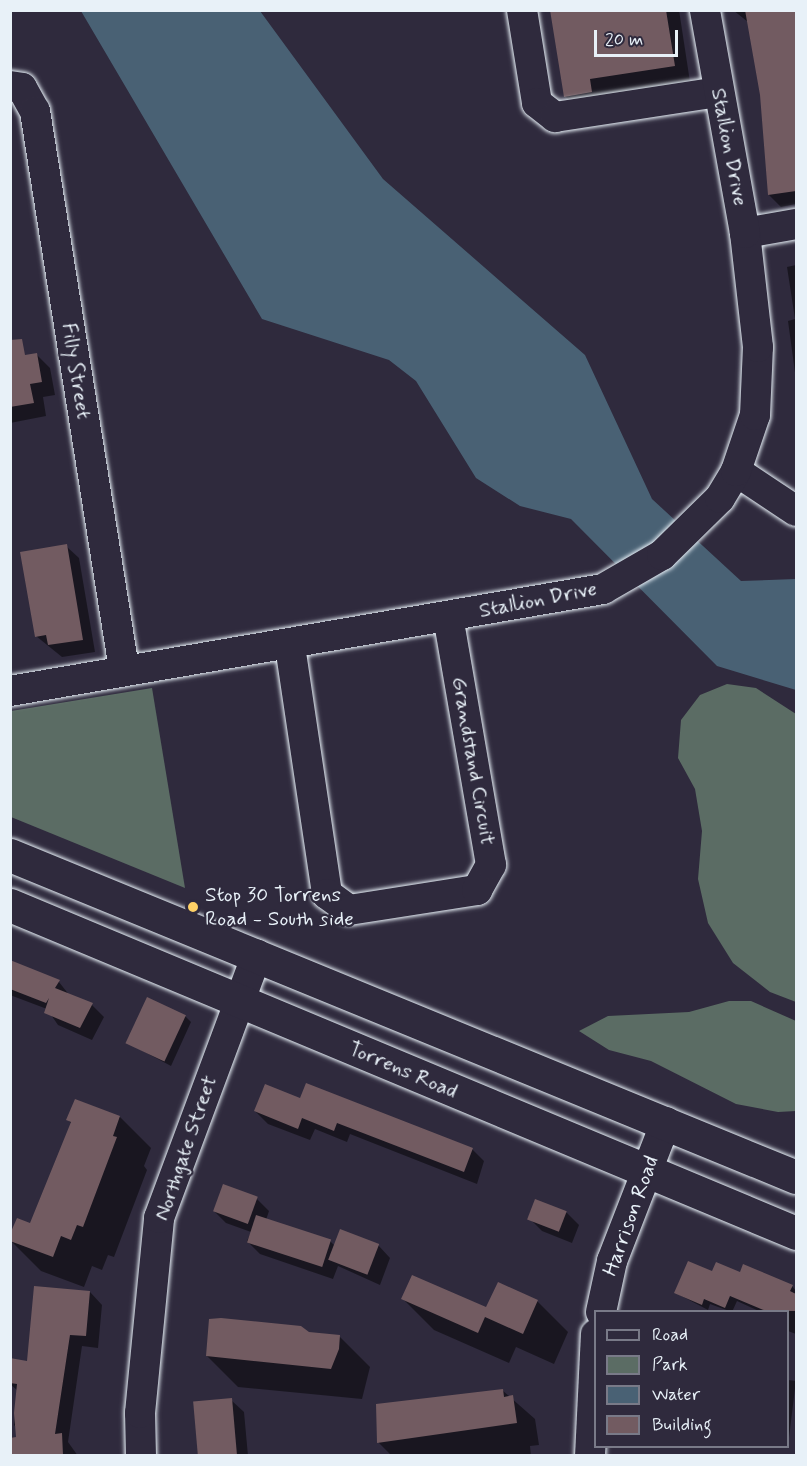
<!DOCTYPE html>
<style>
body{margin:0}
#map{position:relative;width:807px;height:1466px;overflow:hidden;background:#2f2a3d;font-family:Mynerve,sans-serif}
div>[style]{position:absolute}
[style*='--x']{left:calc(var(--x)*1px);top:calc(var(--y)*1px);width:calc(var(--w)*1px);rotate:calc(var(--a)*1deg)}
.green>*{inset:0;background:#5b6c64}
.water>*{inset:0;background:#496174}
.shadow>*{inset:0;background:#0007;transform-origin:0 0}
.building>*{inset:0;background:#725b61;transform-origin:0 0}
.roads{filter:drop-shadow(0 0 2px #e8f1f8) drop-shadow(0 0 2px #e8f1f8)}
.street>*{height:30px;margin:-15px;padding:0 15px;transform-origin:15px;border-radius:15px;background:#2f2a3d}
.secondary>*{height:33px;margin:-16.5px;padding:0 16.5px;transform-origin:16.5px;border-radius:16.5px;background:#2f2a3d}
.dots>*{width:16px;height:16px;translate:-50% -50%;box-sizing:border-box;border:3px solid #2f2a3d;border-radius:50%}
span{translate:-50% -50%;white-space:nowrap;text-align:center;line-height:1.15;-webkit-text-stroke:4.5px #2f2a3d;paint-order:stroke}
.street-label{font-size:21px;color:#e8f1f8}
.poi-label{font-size:21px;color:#e8f1f8}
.left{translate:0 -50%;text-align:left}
.frame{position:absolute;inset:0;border:12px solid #e8f1f8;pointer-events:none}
.legend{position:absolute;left:594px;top:1310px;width:195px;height:138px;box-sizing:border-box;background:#2f2a3d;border:2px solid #797a88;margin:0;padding:8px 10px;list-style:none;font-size:18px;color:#e8f1f8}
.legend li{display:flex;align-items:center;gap:12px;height:30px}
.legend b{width:30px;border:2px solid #797a88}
.scale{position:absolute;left:594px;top:30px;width:84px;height:27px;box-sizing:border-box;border:3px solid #e8f1f8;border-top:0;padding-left:8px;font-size:18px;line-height:21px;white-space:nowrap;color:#e8f1f8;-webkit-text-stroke:4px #2f2a3d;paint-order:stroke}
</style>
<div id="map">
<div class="green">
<i style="clip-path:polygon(727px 684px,756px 688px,796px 714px,796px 1002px,770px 992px,733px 963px,708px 923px,698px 879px,702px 831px,695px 789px,678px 758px,681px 720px,700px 695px)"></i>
<i style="clip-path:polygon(152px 688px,185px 888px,11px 817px,11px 711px)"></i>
<i style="clip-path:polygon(729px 1001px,751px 1001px,796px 1021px,796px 1111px,778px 1112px,736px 1104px,651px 1061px,609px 1050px,579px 1031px,608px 1016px,689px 1012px)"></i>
</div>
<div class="water">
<i style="clip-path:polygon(81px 11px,260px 11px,383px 179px,585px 355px,652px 499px,741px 581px,796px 579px,796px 690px,717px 666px,571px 519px,520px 506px,476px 478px,416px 381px,389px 360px,262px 319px)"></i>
</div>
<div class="shadow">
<i style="clip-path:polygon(551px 10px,679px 10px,690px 82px,582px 113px,565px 96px)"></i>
<i style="clip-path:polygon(733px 10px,796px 10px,796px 204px,781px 207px,769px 195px,761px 95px,748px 22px)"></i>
<i style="clip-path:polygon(796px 265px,796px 380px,788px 321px,795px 319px,787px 267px)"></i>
<i style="clip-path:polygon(37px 355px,50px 368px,55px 395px,43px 397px,46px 416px,10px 423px,10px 359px)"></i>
<i style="clip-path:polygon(66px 546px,79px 558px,95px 652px,62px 657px,36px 636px)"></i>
<i style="clip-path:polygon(10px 962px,59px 982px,70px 996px,92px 1005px,104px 1017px,92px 1040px,58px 1025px,47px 1009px,10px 995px)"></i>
<i style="clip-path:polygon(185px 1016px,191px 1022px,171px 1066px,128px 1043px)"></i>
<i style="clip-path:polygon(76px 1100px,120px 1117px,151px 1148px,144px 1166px,147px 1170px,114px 1257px,108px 1255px,102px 1270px,92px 1266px,84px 1287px,41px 1271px,10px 1240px,31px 1225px,72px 1124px,68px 1120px)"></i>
<i style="clip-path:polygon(301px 1100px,472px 1149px,484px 1161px,477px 1184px,350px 1134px,347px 1142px,315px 1129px,310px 1140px,268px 1124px,255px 1111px)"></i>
<i style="clip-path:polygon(257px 1199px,269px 1211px,266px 1220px,330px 1241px,335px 1246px,378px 1245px,390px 1258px,380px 1285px,338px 1266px,333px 1279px,260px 1254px,247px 1241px,251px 1232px,226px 1223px,214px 1211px)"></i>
<i style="clip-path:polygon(536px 1201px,567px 1213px,579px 1225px,572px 1243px,542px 1231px,529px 1218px)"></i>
<i style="clip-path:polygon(712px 1273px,741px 1274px,792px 1286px,796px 1291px,796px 1334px,788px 1331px,788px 1312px,761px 1312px,737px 1301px,732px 1312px,710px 1304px,708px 1310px,676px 1293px)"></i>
<i style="clip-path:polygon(498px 1284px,537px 1301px,568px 1332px,554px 1364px,516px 1347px,509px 1363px,434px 1330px,403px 1299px,487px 1309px)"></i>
<i style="clip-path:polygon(90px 1292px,102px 1305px,98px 1348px,82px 1346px,68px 1442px,78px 1456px,20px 1456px,18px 1439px,27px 1438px,14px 1425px,18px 1391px,10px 1384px,10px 1371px,28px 1362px)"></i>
<i style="clip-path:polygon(309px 1333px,339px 1336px,370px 1367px,362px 1399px,238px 1387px,207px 1356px)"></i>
<i style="left:788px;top:1380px;width:8px;height:63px;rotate:7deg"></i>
<i style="clip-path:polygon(502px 1390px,535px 1419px,539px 1445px,530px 1446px,531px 1456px,392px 1456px,379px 1443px,378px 1406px)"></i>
<i style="clip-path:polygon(231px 1400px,244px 1412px,248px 1456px,200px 1456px,195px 1403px)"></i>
</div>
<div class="building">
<i style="clip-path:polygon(550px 10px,666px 10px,675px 66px,590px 79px,592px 92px,564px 97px)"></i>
<i style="clip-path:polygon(745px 10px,796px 10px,796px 191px,768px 195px,760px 95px)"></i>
<i style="clip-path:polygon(22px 339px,25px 355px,37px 353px,42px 382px,30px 384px,34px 403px,10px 407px,10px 340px)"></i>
<i style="clip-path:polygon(67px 544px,83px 640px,48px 645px,46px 635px,35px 637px,20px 552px)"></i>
<i style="clip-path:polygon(10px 960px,60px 980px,55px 988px,93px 1003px,80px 1028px,44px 1013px,49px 998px,46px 1003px,10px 989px)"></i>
<i style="left:147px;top:997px;width:43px;height:51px;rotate:25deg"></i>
<i style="clip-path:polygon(306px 1083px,473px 1148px,464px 1172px,337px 1123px,334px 1131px,302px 1118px,298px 1129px,254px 1111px,265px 1084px,300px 1098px)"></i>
<i style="clip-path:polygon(75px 1099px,120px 1116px,113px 1136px,117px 1137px,83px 1227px,77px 1225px,71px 1240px,61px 1236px,53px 1257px,10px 1241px,10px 1234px,17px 1218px,30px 1223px,71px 1122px,66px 1120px)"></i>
<i style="left:223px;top:1184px;width:37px;height:29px;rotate:20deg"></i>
<i style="left:535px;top:1199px;width:34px;height:22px;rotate:21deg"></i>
<i style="left:256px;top:1215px;width:79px;height:29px;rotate:18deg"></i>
<i style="left:340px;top:1229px;width:42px;height:33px;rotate:21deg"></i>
<i style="clip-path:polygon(688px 1261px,712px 1271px,716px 1262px,740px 1272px,743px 1264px,793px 1285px,790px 1291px,796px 1294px,796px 1311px,766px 1311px,730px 1296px,725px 1308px,704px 1299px,702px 1305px,674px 1293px)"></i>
<i style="clip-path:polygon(412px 1275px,486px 1307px,498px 1282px,538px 1300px,523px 1334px,485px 1317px,478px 1333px,401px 1299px)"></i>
<i style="clip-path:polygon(34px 1286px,90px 1291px,86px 1336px,70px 1335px,55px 1434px,62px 1433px,63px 1455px,10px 1455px,10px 1438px,16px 1437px,14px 1413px,17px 1384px,10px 1383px,10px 1358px,27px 1361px)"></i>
<i style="clip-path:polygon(221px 1318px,301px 1326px,309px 1332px,340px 1335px,339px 1349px,331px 1369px,206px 1356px,209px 1319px)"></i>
<i style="clip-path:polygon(503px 1389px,504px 1397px,513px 1395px,517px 1423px,377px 1443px,376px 1404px)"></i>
<i style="left:232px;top:1398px;width:57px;height:39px;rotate:85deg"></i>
</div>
<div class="roads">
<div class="street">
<i style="--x:522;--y:10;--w:94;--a:80.8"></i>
<i style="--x:537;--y:103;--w:23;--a:38"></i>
<i style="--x:555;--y:117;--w:165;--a:-8.7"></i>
<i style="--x:10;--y:86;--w:12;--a:9"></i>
<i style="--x:22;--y:88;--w:26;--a:61"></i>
<i style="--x:35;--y:111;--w:565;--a:80.94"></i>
<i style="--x:745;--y:233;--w:52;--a:-10"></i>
<i style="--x:736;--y:471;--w:72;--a:33.7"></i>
<i style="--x:290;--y:646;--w:251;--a:81.5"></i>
<i style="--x:327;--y:894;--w:27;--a:36"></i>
<i style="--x:349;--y:910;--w:130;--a:-8.9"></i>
<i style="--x:477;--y:890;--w:29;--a:-61"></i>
<i style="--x:491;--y:865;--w:252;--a:-99.8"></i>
<i style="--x:10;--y:691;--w:602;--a:-9.76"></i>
<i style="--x:603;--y:589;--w:68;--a:-30"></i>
<i style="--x:662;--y:555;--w:81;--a:-44.5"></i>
<i style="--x:720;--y:498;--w:31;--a:-59"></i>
<i style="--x:736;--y:471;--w:59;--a:-71.3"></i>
<i style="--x:755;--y:415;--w:68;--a:-87.5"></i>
<i style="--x:758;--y:347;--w:115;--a:-96.5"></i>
<i style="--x:745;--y:233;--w:227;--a:-100.2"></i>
<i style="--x:601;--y:1312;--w:52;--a:-77.8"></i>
<i style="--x:612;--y:1261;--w:149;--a:-68.8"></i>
<i style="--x:141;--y:1456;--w:43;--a:-91.3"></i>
<i style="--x:140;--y:1413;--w:196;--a:-84.4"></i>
<i style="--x:159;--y:1218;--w:281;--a:-69.6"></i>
<i style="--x:590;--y:1456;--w:122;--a:-87.2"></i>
</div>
<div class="secondary">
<i style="--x:10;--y:855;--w:849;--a:22.28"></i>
<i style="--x:10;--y:905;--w:852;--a:22.65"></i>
</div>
</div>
<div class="dots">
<i style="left:193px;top:907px;background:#ffd166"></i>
</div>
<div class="street-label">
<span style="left:729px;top:147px;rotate:79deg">Stallion Drive</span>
<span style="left:76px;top:371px;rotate:81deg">Filly Street</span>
<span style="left:538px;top:600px;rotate:-11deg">Stallion Drive</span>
<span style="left:473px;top:761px;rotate:80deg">Grandstand Circuit</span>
<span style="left:403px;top:1070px;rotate:23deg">Torrens Road</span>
<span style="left:186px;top:1148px;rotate:-71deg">Northgate Street</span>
<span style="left:631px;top:1216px;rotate:-70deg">Harrison Road</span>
</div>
<div class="poi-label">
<span class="left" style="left:205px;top:907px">Stop 30 Torrens<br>Road - South side</span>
</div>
<div class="frame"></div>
<ul class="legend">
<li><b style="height:8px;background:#2f2a3d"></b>Road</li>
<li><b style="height:16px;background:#5b6c64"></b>Park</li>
<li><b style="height:16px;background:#496174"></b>Water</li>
<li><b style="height:16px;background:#725b61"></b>Building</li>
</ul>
<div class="scale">20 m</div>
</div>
